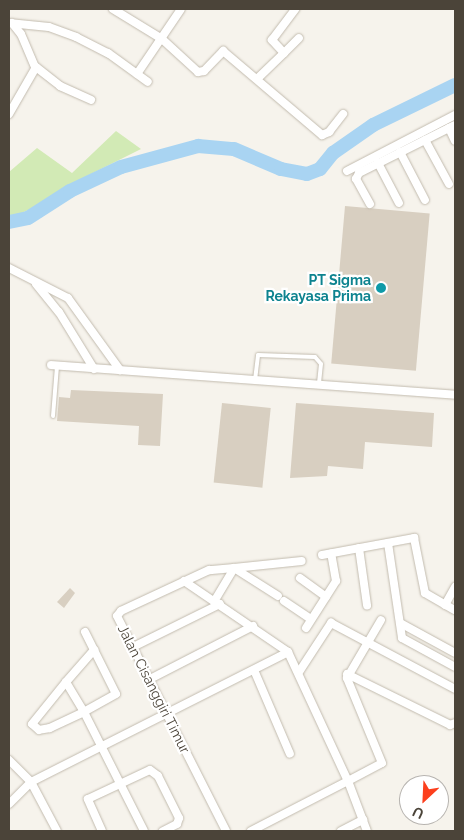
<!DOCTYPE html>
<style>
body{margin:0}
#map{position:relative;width:464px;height:840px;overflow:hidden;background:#f6f3ec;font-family:Raleway,sans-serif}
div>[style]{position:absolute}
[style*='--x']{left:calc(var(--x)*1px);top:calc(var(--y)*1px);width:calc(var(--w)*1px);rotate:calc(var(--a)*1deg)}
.green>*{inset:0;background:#d2eab5}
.river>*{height:14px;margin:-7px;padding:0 7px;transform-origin:7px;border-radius:7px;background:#a9d4f2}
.building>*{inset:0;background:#d8cfc1;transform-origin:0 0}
.roads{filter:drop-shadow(0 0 1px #c2bbae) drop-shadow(0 0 1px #c2bbae)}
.lane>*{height:4px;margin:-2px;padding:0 2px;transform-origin:2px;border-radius:2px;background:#fff}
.street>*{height:8px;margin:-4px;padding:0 4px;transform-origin:4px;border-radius:4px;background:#fff}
.dots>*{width:14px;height:14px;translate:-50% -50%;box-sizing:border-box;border:2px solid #fff;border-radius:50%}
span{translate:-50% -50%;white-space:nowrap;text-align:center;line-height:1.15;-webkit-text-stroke:4.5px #fff;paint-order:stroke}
.culture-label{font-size:14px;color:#0d838f;font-weight:700}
.right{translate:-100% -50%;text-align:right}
.street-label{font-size:14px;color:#4b4439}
.frame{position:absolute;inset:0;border:10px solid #4b4439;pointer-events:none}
.north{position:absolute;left:399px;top:775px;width:50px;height:50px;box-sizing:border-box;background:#fff;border:1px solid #b7b4b0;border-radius:50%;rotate:205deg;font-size:14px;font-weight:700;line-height:20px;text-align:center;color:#4b4439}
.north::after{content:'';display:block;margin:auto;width:18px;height:22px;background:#fc3f1d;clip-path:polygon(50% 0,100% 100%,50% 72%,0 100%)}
</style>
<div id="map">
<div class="green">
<i style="clip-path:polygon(116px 131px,141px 149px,79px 180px,37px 206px,13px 217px,9px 215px,9px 172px,37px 148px,72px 173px)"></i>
</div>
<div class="river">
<i style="--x:9;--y:222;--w:19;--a:-12"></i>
<i style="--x:28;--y:218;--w:50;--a:-32.7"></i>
<i style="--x:70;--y:191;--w:56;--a:-25.2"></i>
<i style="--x:121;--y:167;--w:80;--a:-15.3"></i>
<i style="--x:198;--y:146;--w:36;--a:5"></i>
<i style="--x:234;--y:149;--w:51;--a:23.1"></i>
<i style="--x:281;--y:169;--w:26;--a:11"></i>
<i style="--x:307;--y:174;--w:14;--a:-21"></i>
<i style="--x:320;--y:169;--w:21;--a:-51"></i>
<i style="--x:333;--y:153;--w:49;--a:-35"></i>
<i style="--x:373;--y:125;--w:91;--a:-26"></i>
</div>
<div class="building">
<i style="left:345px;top:206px;width:85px;height:158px;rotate:5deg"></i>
<i style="clip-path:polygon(71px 390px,163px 394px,160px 446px,138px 445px,139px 426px,57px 421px,59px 397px,70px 398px)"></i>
<i style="left:222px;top:403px;width:49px;height:80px;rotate:6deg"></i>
<i style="clip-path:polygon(296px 403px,434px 413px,432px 447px,365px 442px,363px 469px,328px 466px,327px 476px,290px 478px)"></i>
<i style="clip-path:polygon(70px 588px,75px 593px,64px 608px,57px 602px)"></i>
</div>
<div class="roads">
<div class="lane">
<i style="--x:255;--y:380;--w:25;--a:-83"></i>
<i style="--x:258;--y:355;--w:57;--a:2"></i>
<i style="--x:315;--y:357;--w:9;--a:49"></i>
<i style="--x:321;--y:364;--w:20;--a:96"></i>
<i style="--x:53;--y:416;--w:50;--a:-85.4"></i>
</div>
<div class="street">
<i style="--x:113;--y:9;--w:57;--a:31.5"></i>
<i style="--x:162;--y:39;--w:49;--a:42.5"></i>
<i style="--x:198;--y:72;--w:6;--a:-9"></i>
<i style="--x:204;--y:71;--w:28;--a:-46"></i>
<i style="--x:223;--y:51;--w:130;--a:40.3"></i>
<i style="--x:322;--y:135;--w:8;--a:-23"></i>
<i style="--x:329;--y:132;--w:23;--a:-52"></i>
<i style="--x:9;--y:23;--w:40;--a:5.7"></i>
<i style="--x:49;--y:27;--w:29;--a:20"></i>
<i style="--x:76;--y:37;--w:36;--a:27"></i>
<i style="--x:108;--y:53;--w:49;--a:35.9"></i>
<i style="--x:12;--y:23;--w:14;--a:51"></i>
<i style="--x:21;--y:34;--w:36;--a:67"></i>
<i style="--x:284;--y:53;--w:21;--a:-45"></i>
<i style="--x:137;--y:74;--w:78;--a:-55.9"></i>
<i style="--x:257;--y:79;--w:37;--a:-44"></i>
<i style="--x:284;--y:53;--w:18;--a:-133"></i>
<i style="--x:272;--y:40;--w:39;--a:-53"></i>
<i style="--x:9;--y:114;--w:54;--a:-60.1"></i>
<i style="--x:36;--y:67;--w:31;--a:38"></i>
<i style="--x:60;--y:86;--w:34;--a:24"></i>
<i style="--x:449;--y:128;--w:14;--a:65"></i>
<i style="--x:425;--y:140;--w:50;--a:61.4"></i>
<i style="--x:400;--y:152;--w:54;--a:62.5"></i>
<i style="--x:378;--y:163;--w:45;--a:62.3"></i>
<i style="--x:347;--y:171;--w:122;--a:-27.4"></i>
<i style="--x:370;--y:204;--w:29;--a:-119"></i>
<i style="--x:356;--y:179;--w:7;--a:-63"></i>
<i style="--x:359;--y:173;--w:107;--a:-26.6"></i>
<i style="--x:9;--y:268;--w:66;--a:27"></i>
<i style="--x:68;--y:298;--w:89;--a:54.2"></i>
<i style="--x:36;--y:284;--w:36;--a:51"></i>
<i style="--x:59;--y:312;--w:67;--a:58.4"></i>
<i style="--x:51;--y:365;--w:405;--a:4.2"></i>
<i style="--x:388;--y:543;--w:96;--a:81.6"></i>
<i style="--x:402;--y:638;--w:60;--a:28.7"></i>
<i style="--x:359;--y:548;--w:58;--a:82"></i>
<i style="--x:322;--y:555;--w:94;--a:-10.5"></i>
<i style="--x:414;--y:538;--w:56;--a:78.7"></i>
<i style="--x:425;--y:593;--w:34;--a:30"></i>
<i style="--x:234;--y:568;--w:68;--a:-5.9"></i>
<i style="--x:234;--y:568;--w:52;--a:32.5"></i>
<i style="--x:300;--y:578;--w:32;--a:36"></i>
<i style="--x:184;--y:581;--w:126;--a:34.3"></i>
<i style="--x:288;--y:652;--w:142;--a:65.1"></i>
<i style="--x:348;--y:781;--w:38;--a:-28"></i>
<i style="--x:382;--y:763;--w:92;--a:-112.4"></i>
<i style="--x:347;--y:678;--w:67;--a:-59.6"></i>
<i style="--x:215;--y:600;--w:37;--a:-59"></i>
<i style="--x:234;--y:568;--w:25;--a:175"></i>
<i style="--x:209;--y:570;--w:97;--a:155"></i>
<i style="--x:121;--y:611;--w:6;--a:129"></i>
<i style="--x:117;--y:616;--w:241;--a:63.1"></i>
<i style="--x:284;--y:601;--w:32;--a:34"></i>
<i style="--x:445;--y:605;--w:21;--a:-61"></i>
<i style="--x:402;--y:624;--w:60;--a:28.7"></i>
<i style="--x:306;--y:628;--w:56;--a:-57.4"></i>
<i style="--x:336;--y:581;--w:28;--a:-100"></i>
<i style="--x:85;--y:632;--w:69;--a:63.4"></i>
<i style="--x:116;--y:694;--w:37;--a:151"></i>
<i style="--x:84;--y:712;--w:38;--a:155"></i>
<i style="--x:50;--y:728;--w:11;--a:170"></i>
<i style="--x:39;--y:730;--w:9;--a:-139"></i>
<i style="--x:32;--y:724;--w:54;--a:-51"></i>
<i style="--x:66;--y:682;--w:35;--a:59"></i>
<i style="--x:84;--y:712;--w:133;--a:63.2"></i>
<i style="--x:133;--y:647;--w:97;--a:-26.3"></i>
<i style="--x:254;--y:670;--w:91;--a:66.8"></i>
<i style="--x:299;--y:672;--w:59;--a:-56.9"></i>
<i style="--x:331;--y:623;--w:140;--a:28"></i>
<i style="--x:347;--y:674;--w:115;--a:26.3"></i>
<i style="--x:450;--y:725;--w:5;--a:-22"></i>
<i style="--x:150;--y:679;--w:116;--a:-27.2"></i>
<i style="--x:66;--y:682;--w:43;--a:-48.8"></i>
<i style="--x:9;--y:760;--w:31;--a:45"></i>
<i style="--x:31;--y:782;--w:55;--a:62"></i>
<i style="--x:9;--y:804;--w:31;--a:-45"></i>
<i style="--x:31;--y:782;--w:288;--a:-26.8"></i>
<i style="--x:102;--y:831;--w:35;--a:-114"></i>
<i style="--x:88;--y:799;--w:68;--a:-25.1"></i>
<i style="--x:150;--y:770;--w:10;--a:37"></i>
<i style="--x:158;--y:776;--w:47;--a:63.4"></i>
<i style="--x:179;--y:818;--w:6;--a:108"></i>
<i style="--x:177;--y:824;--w:16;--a:153"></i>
<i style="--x:251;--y:831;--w:109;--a:-27.3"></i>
<i style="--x:348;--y:781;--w:53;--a:69.2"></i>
<i style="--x:341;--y:831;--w:25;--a:-27"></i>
</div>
</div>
<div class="dots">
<i style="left:381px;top:288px;background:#0f9aa8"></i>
</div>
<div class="culture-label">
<span class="right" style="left:371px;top:288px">PT Sigma<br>Rekayasa Prima</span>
</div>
<div class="street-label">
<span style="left:154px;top:689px;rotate:63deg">Jalan Cisanggiri Timur</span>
</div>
<div class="frame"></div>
<div class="north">U</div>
</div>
